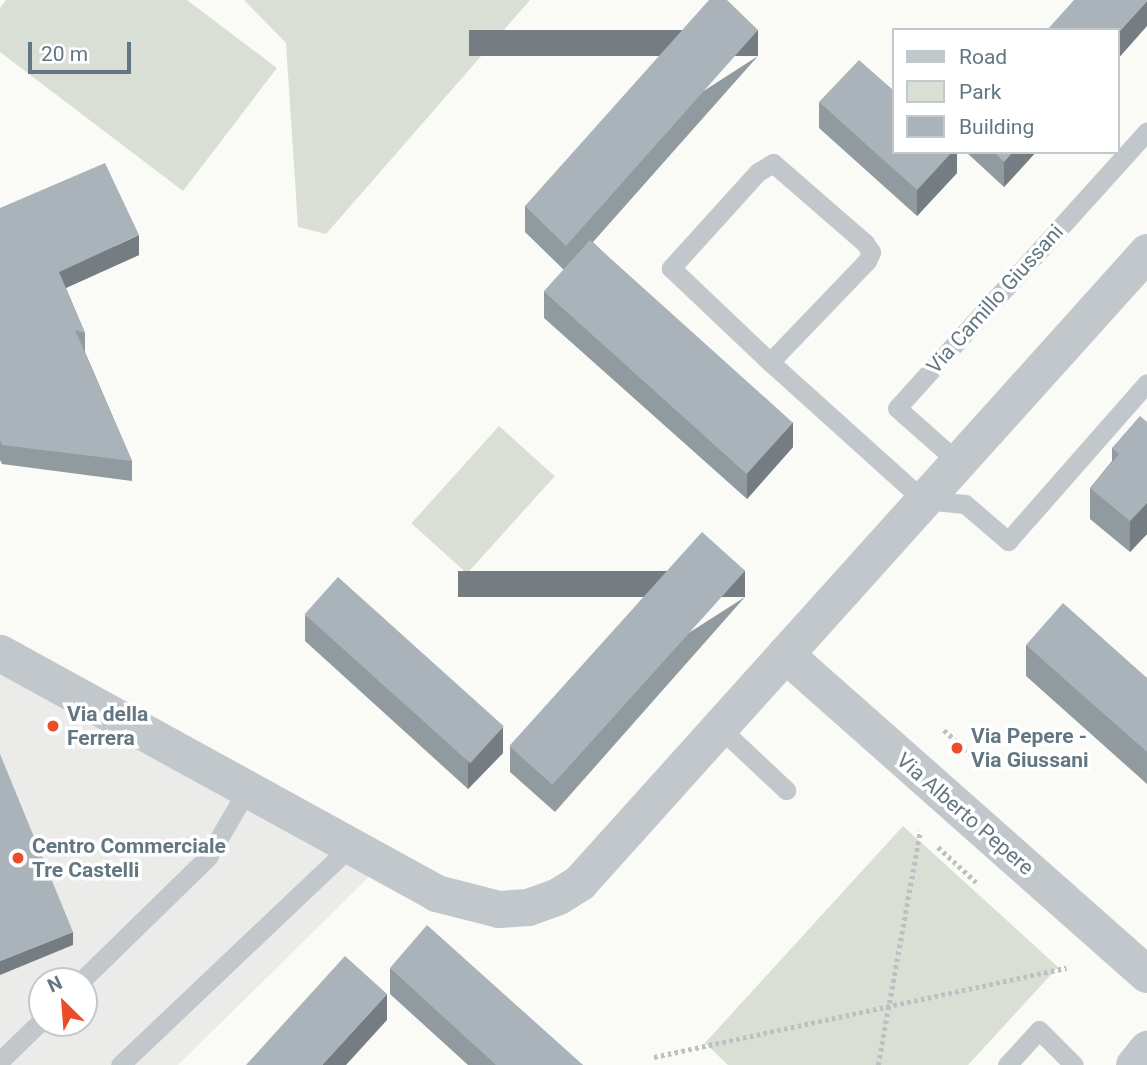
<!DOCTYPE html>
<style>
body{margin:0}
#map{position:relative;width:1147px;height:1065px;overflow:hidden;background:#fafaf7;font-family:Roboto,sans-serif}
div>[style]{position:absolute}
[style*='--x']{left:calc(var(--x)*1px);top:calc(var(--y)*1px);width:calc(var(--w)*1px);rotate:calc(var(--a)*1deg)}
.built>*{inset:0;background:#ebebea}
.green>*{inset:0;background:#dadfd6;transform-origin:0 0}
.path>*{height:4.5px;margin-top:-2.25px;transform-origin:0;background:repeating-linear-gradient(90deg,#bcc0c2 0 3.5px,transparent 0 7px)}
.service>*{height:19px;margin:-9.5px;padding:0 9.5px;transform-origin:9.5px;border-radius:9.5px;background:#c2c7cb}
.minor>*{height:37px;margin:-18.5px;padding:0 18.5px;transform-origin:18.5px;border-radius:18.5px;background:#c2c7cb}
.wall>*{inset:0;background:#919a9f}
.shaded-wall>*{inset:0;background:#767d82;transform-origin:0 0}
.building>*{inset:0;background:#a9b3b9;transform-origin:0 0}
.dots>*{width:19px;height:19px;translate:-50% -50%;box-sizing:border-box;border:4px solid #fff;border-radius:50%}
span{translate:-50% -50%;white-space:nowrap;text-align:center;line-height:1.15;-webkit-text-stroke:7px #fff;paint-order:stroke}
.street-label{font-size:21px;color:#637783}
.poi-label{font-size:21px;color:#637783;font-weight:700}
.left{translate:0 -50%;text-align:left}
.legend{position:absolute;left:892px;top:28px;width:228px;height:126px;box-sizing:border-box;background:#fff;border:2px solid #c1c9cd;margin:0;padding:9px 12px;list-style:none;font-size:21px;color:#637783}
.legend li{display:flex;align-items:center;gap:14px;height:35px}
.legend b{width:35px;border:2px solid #c1c9cd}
.north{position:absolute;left:28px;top:967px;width:70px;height:70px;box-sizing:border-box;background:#fff;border:2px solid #c1c9cd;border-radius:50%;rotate:335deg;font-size:19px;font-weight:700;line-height:28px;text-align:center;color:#637783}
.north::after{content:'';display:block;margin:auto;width:24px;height:32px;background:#ea4d27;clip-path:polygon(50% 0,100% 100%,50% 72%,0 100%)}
.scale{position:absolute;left:28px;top:42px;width:103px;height:32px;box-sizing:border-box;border:4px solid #637783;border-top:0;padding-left:9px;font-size:21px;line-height:24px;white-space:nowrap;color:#637783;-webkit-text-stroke:5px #fff;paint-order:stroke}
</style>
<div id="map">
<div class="built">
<i style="clip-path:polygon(evenodd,0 668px,373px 873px,178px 1065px,0 1065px,0 668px,42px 981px,84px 981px,84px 1023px,42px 1023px,42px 981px)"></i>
</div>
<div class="green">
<i style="clip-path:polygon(6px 0,187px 0,277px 68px,183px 191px,0 52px,0 8px)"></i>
<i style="clip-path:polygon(244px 0,530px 0,326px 234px,298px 227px,286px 43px)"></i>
<i style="left:499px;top:426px;width:75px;height:131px;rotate:42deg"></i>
<i style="clip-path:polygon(903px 826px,1058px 967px,968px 1065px,728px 1065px,705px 1043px)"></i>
</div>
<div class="path">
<i style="--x:944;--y:730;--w:36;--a:42"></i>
<i style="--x:938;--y:847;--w:52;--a:42.6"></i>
<i style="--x:654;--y:1057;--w:422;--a:-12.2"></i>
<i style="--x:878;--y:1065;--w:238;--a:-79.8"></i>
</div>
<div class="service">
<i style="--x:770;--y:362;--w:140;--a:-46.2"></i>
<i style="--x:867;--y:261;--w:10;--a:-66"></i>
<i style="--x:871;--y:252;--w:11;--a:-124"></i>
<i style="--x:865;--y:243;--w:122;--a:-139"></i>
<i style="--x:773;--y:163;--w:17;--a:149"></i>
<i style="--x:758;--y:172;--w:130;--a:132.2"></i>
<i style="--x:671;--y:268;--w:137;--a:43.5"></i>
<i style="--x:770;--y:362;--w:206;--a:42"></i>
<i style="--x:923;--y:500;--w:42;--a:5.4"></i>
<i style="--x:965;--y:504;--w:57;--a:40.7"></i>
<i style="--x:1008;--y:541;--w:210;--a:-48.7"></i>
<i style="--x:958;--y:462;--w:81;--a:-138.5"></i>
<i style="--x:897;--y:408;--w:373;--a:-47.9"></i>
<i style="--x:720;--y:728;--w:91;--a:43.2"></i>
<i style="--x:81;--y:981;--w:177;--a:-44.3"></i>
<i style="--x:208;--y:857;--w:78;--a:-59.8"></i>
<i style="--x:0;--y:1061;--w:59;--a:-44.3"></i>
<i style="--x:120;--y:1065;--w:317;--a:-43.5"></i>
<i style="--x:1007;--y:1065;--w:47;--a:-47.6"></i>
<i style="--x:1039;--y:1030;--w:49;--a:45"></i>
</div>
<div class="minor">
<i style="--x:0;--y:653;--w:498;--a:28.8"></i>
<i style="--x:436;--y:893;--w:65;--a:14.3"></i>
<i style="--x:499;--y:909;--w:29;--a:-4"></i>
<i style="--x:528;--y:907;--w:32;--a:-20"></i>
<i style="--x:558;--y:896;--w:25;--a:-32"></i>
<i style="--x:579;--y:883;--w:849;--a:-48.01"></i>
<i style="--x:785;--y:654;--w:483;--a:41.5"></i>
<i style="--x:1134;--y:1065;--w:21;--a:-51"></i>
</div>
<div class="wall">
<i style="clip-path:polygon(758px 56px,593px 242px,793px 447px,747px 499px,544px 318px,544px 292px,564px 270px,525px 232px,525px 206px)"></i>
<i style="clip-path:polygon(819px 102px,957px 152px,957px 173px,917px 216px,819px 128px)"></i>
<i style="clip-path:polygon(966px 152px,1036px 152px,1004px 187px)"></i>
<i style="clip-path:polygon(0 208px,139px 255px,66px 288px,85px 333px,85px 352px,132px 461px,132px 481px,2px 464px,0 460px)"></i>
<i style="clip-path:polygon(1147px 422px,1147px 534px,1130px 552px,1090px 519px,1090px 488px,1112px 461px,1112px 448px)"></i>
<i style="clip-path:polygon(745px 597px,555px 812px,510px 772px,510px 747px)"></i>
<i style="clip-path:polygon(305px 615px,503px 753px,468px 789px,305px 641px)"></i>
<i style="clip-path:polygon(1026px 645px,1147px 678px,1147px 784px,1026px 676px)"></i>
<i style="clip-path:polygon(390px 968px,583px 1065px,468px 1065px,390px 994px)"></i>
</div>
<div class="shaded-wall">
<i style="clip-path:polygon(1147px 1px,1147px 26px,1117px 60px,1117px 34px)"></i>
<i style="left:758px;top:30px;width:26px;height:289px;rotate:90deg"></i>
<i style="clip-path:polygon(952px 152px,957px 152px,957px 173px,917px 216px,917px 190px)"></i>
<i style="clip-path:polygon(1013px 152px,1036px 152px,1004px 187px,1004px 162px)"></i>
<i style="clip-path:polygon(139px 235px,139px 255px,59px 291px,59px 272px)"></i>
<i style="clip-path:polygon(793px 422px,793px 447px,747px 499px,747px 473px)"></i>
<i style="clip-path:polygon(1147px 503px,1147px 534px,1130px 552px,1130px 521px)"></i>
<i style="left:745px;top:571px;width:26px;height:287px;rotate:90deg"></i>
<i style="clip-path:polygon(503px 727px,503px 753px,468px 789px,468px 763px)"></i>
<i style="clip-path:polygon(73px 932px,73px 945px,0 975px,0 961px)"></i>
<i style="clip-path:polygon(387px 994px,387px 1020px,346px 1065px,322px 1065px)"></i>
</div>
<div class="building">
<i style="clip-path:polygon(709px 0,727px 0,758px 30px,566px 246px,525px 206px)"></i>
<i style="clip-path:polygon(1074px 0,1147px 0,1147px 1px,1117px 34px,1117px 30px,1047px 30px)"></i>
<i style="clip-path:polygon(859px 60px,893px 90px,893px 152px,952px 152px,917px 190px,819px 102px)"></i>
<i style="clip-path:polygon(994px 152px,1013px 152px,1004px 162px)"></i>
<i style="clip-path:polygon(105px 163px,139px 235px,59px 272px,85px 333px,75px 330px,132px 461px,2px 445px,0 440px,0 208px)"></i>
<i style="left:590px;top:240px;width:273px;height:69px;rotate:42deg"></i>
<i style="clip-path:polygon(1140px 416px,1147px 422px,1147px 503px,1130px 521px,1090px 488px,1119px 454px,1112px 448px)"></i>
<i style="left:702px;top:532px;width:58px;height:288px;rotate:42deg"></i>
<i style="left:338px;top:577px;width:223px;height:50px;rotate:42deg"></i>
<i style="clip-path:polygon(1063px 603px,1147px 678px,1147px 752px,1026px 645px)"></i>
<i style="clip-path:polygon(0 754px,73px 932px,0 961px)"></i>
<i style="clip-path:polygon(427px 925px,583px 1065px,496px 1065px,390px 968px)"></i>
<i style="clip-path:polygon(345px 956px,387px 994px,322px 1065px,246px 1065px)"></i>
</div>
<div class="dots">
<i style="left:53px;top:726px;background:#ea4d27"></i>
<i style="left:957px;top:748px;background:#ea4d27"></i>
<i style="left:18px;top:858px;background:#ea4d27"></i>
</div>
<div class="street-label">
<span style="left:995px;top:299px;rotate:-48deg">Via Camillo Giussani</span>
<span style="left:965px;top:814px;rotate:41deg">Via Alberto Pepere</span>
</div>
<div class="poi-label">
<span class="left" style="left:67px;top:726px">Via della<br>Ferrera</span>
<span class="left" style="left:971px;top:748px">Via Pepere -<br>Via Giussani</span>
<span class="left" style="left:32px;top:858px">Centro Commerciale<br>Tre Castelli</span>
</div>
<ul class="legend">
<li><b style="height:9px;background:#c2c7cb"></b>Road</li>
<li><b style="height:19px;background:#dadfd6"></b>Park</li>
<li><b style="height:19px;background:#a9b3b9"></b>Building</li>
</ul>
<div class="north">N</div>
<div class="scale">20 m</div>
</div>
